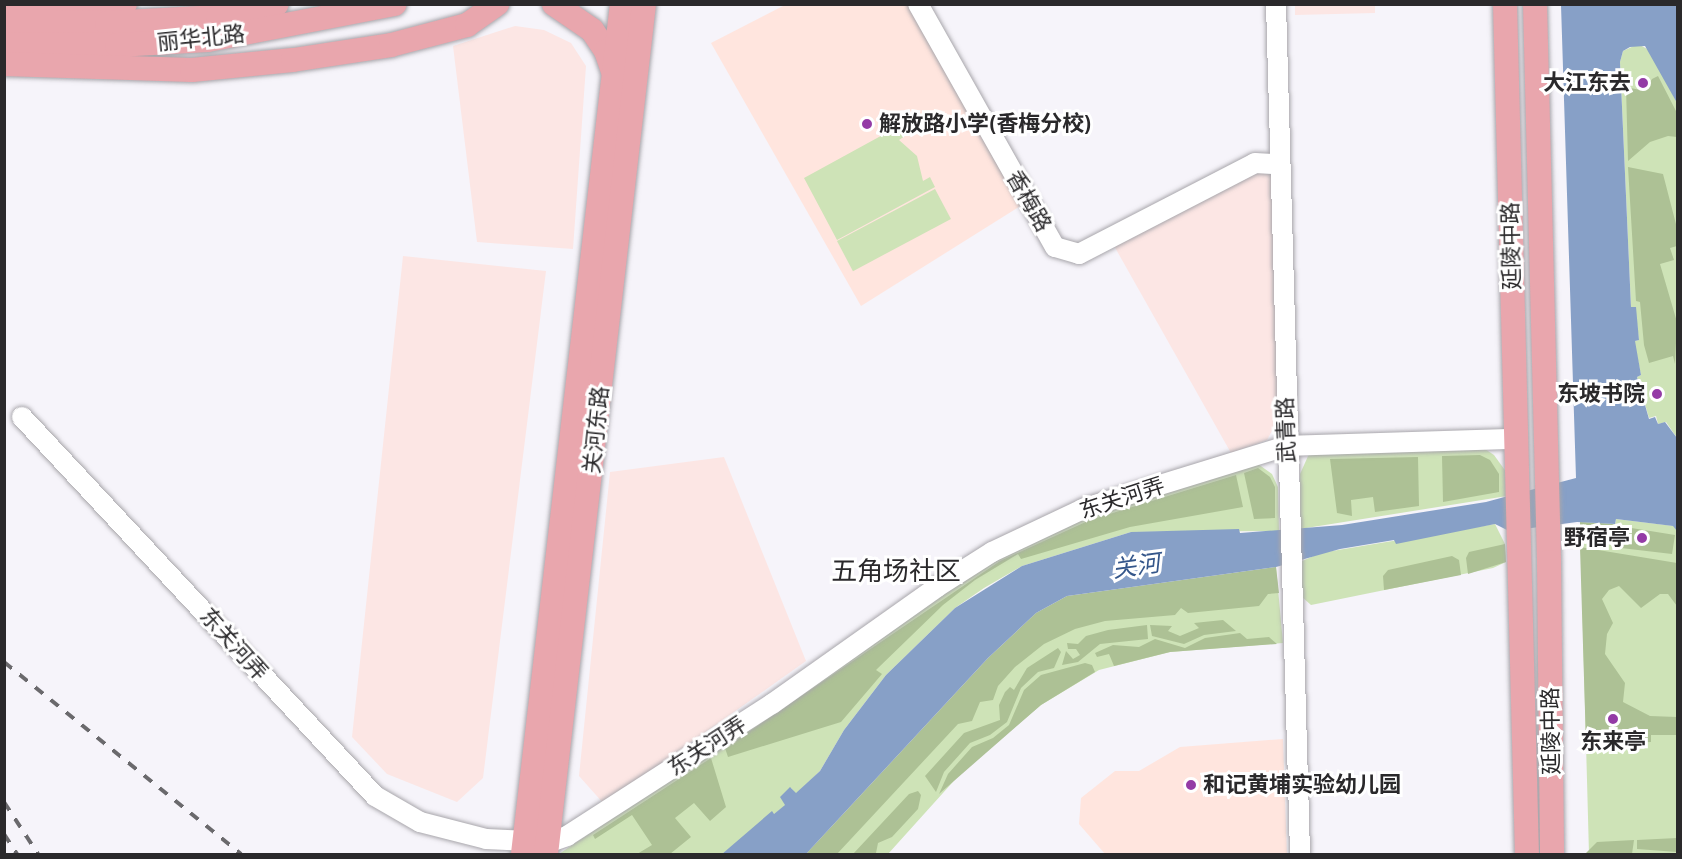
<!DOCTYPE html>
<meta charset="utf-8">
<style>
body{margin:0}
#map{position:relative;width:1682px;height:859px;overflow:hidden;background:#f6f4fa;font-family:Cabin,"Noto Sans SC",sans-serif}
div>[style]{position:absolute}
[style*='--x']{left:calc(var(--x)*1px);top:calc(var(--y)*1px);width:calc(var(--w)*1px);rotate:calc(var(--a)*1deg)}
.commercial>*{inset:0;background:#fce6e4}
.education>*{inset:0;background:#ffe5de}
.green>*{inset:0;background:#cee3b7;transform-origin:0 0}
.forest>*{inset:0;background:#adc195}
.water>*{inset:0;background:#87a0c7}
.roads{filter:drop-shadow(0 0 2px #a8a6ab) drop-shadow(0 0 2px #a8a6ab)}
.minor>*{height:20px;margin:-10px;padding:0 10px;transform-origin:10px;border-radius:10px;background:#fff}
.major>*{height:24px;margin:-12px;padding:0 12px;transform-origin:12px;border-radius:12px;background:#e9a6ad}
.rail>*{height:4px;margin-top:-2px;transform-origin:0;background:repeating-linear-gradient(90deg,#6a696c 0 10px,transparent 0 20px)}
.dots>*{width:16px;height:16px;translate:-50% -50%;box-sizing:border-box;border:3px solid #fff;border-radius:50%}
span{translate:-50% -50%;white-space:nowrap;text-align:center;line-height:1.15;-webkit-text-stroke:6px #fff;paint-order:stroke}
.street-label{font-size:22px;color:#2a292b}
.poi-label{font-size:22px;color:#2a292b;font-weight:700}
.right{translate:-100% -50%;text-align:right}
.left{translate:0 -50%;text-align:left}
.water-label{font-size:24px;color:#34568a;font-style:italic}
.quarter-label{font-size:26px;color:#2a292b}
.frame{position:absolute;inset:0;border:6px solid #2a292b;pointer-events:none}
</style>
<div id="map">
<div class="commercial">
<i style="clip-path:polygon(1295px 5px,1375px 5px,1375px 13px,1295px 15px)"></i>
<i style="clip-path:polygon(515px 26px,544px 30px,571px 43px,586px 66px,573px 249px,477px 242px,453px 46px)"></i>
<i style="clip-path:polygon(1267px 172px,1273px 177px,1279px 418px,1267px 440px,1231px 453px,1113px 244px,1254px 173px)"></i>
<i style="clip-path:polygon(403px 256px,546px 271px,483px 778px,457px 802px,387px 774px,352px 737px)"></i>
<i style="clip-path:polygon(724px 457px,806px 661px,604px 804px,579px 776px,610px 472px)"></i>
</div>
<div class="education">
<i style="clip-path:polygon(785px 5px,909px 5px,1022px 205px,861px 306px,711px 43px)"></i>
<i style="clip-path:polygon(1283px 739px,1287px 854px,1105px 854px,1079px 824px,1081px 798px,1115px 771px,1139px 771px,1180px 747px)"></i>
</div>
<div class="green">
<i style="clip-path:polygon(1638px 44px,1651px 51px,1677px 103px,1677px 438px,1666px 422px,1658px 424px,1656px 416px,1649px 418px,1637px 377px,1641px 375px,1634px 341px,1639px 340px,1635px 307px,1631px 307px,1620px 62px,1623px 51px)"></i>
<i style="clip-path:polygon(899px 126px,905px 136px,899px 140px,917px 156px,923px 181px,930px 177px,935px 187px,837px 240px,804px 178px)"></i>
<i style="left:935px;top:189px;width:34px;height:111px;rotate:62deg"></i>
<i style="clip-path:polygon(1485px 449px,1494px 455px,1507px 473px,1507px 496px,1300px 529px,1300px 474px,1309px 454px)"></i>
<i style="clip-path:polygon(1258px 464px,1272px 474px,1278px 487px,1279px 531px,1131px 532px,1022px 566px,984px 588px,955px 608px,886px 675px,844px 730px,820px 771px,796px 794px,791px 788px,786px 805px,722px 854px,559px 854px,997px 558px,1087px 517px)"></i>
<i style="clip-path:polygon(1616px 519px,1674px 526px,1677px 531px,1677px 854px,1589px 854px,1580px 522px,1615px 524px)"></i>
<i style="clip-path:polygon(1495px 524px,1505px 544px,1506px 562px,1493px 568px,1311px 605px,1302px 597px,1300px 562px,1320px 553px)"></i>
<i style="clip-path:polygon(1276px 567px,1283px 643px,1170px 652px,1099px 670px,1041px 705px,961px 773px,888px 854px,806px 854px,1036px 613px)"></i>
</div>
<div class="forest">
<i style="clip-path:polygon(1658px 76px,1677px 113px,1677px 137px,1668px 136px,1650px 142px,1628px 161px,1626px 87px,1645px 91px,1652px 79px)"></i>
<i style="clip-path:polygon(1628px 167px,1663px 174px,1677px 228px,1677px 246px,1670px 248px,1674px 260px,1660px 264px,1677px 322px,1675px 364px,1673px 356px,1649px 363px,1644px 345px,1640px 302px,1636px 301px)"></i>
<i style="clip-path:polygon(1480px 455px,1490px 460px,1499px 474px,1499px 492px,1443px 502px,1442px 456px)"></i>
<i style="clip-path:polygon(1418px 457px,1419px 506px,1375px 512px,1373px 497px,1351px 500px,1352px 516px,1337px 513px,1330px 459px)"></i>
<i style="clip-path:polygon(1258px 468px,1270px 477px,1275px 487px,1275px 518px,1254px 519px,1244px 473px)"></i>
<i style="clip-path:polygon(1236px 475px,1243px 507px,1130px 527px,1021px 559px,1018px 554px,975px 580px,943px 605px,876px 670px,882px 674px,841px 722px,728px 757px,725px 748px,1000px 561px,1090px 520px)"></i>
<i style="clip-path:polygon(1580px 522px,1615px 524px,1614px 541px,1607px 545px,1580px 542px)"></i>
<i style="clip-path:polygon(1619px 526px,1675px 535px,1672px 554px,1621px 548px)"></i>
<i style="clip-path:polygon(1505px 544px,1506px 562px,1468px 574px,1466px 558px,1469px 552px)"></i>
<i style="clip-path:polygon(1580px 547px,1677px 563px,1677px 606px,1668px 594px,1660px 594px,1641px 608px,1619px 586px,1609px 590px,1602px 599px,1613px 623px,1607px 634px,1605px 654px,1625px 683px,1623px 702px,1650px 716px,1677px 717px,1677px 735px,1651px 735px,1651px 742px,1586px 744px)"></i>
<i style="clip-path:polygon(1452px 556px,1459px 560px,1461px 575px,1384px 590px,1383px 576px,1388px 570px)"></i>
<i style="clip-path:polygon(1276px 567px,1279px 593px,1268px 594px,1259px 606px,1188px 613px,1181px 608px,1175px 615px,1105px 621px,1075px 629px,1044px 644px,1015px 667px,998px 686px,993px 700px,980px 702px,972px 721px,958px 724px,837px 854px,806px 854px,988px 658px,1036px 613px,1067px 596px)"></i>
<i style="clip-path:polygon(1223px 620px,1236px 631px,1204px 635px,1184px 644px,1152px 636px,1150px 625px,1172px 626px,1168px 631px,1180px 636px,1199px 628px,1194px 623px)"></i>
<i style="clip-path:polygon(1147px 625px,1148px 639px,1100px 644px,1078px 662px,1062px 665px,1066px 651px,1073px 659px,1080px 655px,1076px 649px,1068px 649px,1067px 643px,1078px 644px,1086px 636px,1108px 630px)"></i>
<i style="clip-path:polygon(1240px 633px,1247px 639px,1269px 637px,1277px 644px,1170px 652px,1114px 666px,1109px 654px,1097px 657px,1095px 653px,1113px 645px,1139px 647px,1155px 639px,1185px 648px,1205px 638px)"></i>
<i style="clip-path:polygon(1058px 648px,1061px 652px,1054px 668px,1038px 672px,1021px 688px,1007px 722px,990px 735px,970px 743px,944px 772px,936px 792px,925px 776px,964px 733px,1000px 720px,999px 705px,1005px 692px,1010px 687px,1014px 690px,1027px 668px)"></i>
<i style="clip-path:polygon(1085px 663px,1092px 665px,1095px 672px,1041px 705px,939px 794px,948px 774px,972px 747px,993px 738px,1009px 725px,1024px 690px,1041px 675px)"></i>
<i style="clip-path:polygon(711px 758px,726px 807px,710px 821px,694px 803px,675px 818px,691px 837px,670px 854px,637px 854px,652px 845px,632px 815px,595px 839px,593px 835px)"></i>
<i style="clip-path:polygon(918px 791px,921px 795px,918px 809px,892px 837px,878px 843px,876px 853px,853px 854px,909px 794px)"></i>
<i style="clip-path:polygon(1677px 838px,1677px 852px,1637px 849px,1637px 840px)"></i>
<i style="clip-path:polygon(1634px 840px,1632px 854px,1585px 854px,1597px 842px)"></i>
</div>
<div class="water">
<i style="clip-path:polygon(1561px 5px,1677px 5px,1677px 103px,1645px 46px,1630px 47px,1623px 51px,1620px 62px,1631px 307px,1636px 307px,1639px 340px,1635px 341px,1641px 375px,1637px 377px,1649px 419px,1655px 417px,1658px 424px,1665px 422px,1677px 438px,1677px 531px,1673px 526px,1616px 519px,1615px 524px,1577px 522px,1509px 531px,1495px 524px,1396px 544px,1394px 540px,1340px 549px,1276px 567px,1067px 596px,1036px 613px,988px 658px,806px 854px,722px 854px,772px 811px,774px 814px,785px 805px,780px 797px,790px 787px,796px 793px,820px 771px,844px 730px,886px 675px,955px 608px,1022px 566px,1131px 532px,1239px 529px,1240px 533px,1342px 525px,1486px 502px,1576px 478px)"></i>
</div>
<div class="roads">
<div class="minor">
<i style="--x:918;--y:4;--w:279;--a:60.6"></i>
<i style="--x:1055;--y:247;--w:25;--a:16"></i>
<i style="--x:1079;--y:254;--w:198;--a:-27.3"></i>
<i style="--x:1255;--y:163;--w:22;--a:3"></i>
<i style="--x:1276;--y:4;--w:850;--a:88.38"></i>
<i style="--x:22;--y:417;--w:518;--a:47.03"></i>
<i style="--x:375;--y:796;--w:52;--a:30"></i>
<i style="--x:420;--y:822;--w:68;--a:14.4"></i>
<i style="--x:486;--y:839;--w:64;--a:2.7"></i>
<i style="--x:550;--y:842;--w:18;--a:-19"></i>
<i style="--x:567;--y:836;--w:244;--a:-32.8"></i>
<i style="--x:772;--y:704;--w:202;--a:-35.3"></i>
<i style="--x:937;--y:587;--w:65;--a:-32.5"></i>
<i style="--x:992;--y:552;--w:103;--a:-25.3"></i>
<i style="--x:1085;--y:508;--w:210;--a:-17.1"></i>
<i style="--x:1286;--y:446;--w:228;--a:-1.8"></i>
</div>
<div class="major">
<i style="--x:554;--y:4;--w:46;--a:34.4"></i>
<i style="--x:592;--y:30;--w:25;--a:56"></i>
<i style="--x:606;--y:51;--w:21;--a:71"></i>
<i style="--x:1505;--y:4;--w:850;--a:88.52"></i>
<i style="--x:1535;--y:4;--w:558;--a:88.56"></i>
<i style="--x:1549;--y:562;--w:292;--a:89.4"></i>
<i style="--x:4;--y:5;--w:121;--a:-0.5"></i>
<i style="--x:4;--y:21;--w:103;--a:1.1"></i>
<i style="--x:107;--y:23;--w:111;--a:-3.1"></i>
<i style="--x:218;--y:17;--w:60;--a:-12.4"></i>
<i style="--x:4;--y:44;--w:113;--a:0.5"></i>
<i style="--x:117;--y:45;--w:91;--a:-3.1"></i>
<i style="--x:208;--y:40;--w:190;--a:-10.9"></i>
<i style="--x:4;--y:64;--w:188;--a:1.8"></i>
<i style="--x:192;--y:70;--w:101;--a:-5.7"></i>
<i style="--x:293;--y:60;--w:99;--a:-8.7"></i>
<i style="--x:391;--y:45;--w:79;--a:-14.7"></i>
<i style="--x:467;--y:25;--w:37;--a:-35"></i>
<i style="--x:523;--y:854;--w:856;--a:-83.36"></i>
<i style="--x:546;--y:854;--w:856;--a:-83.42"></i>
</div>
</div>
<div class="rail">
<i style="--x:4;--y:662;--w:305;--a:39"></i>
<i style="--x:4;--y:802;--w:62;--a:56.8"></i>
<i style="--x:4;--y:834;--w:24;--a:57"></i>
</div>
<div class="dots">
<i style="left:1643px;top:83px;background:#943ba6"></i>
<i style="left:867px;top:124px;background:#943ba6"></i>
<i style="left:1657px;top:394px;background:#943ba6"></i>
<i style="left:1642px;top:538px;background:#943ba6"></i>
<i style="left:1613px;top:719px;background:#943ba6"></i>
<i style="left:1191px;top:785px;background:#943ba6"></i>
</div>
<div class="street-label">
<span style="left:201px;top:38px;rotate:-6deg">丽华北路</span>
<span style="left:1029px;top:201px;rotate:60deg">香梅路</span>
<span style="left:1511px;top:246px;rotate:-91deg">延陵中路</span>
<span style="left:596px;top:430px;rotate:-84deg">关河东路</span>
<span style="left:1286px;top:430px;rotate:-92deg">武青路</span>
<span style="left:1122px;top:498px;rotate:-18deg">东关河弄</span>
<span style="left:234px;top:644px;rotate:48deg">东关河弄</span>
<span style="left:1551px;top:731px;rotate:-91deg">延陵中路</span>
<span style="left:707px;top:746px;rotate:-33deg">东关河弄</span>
</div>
<div class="poi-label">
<span class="right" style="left:1631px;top:83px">大江东去</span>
<span class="left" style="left:879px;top:124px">解放路小学(香梅分校)</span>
<span class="right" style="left:1645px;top:394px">东坡书院</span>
<span class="right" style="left:1630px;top:538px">野宿亭</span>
<span style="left:1613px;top:742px">东来亭</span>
<span class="left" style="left:1203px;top:785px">和记黄埔实验幼儿园</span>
</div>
<div class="water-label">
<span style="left:1136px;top:566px;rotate:-8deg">关河</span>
</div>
<div class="quarter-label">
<span style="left:896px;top:572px">五角场社区</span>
</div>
<div class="frame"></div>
</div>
